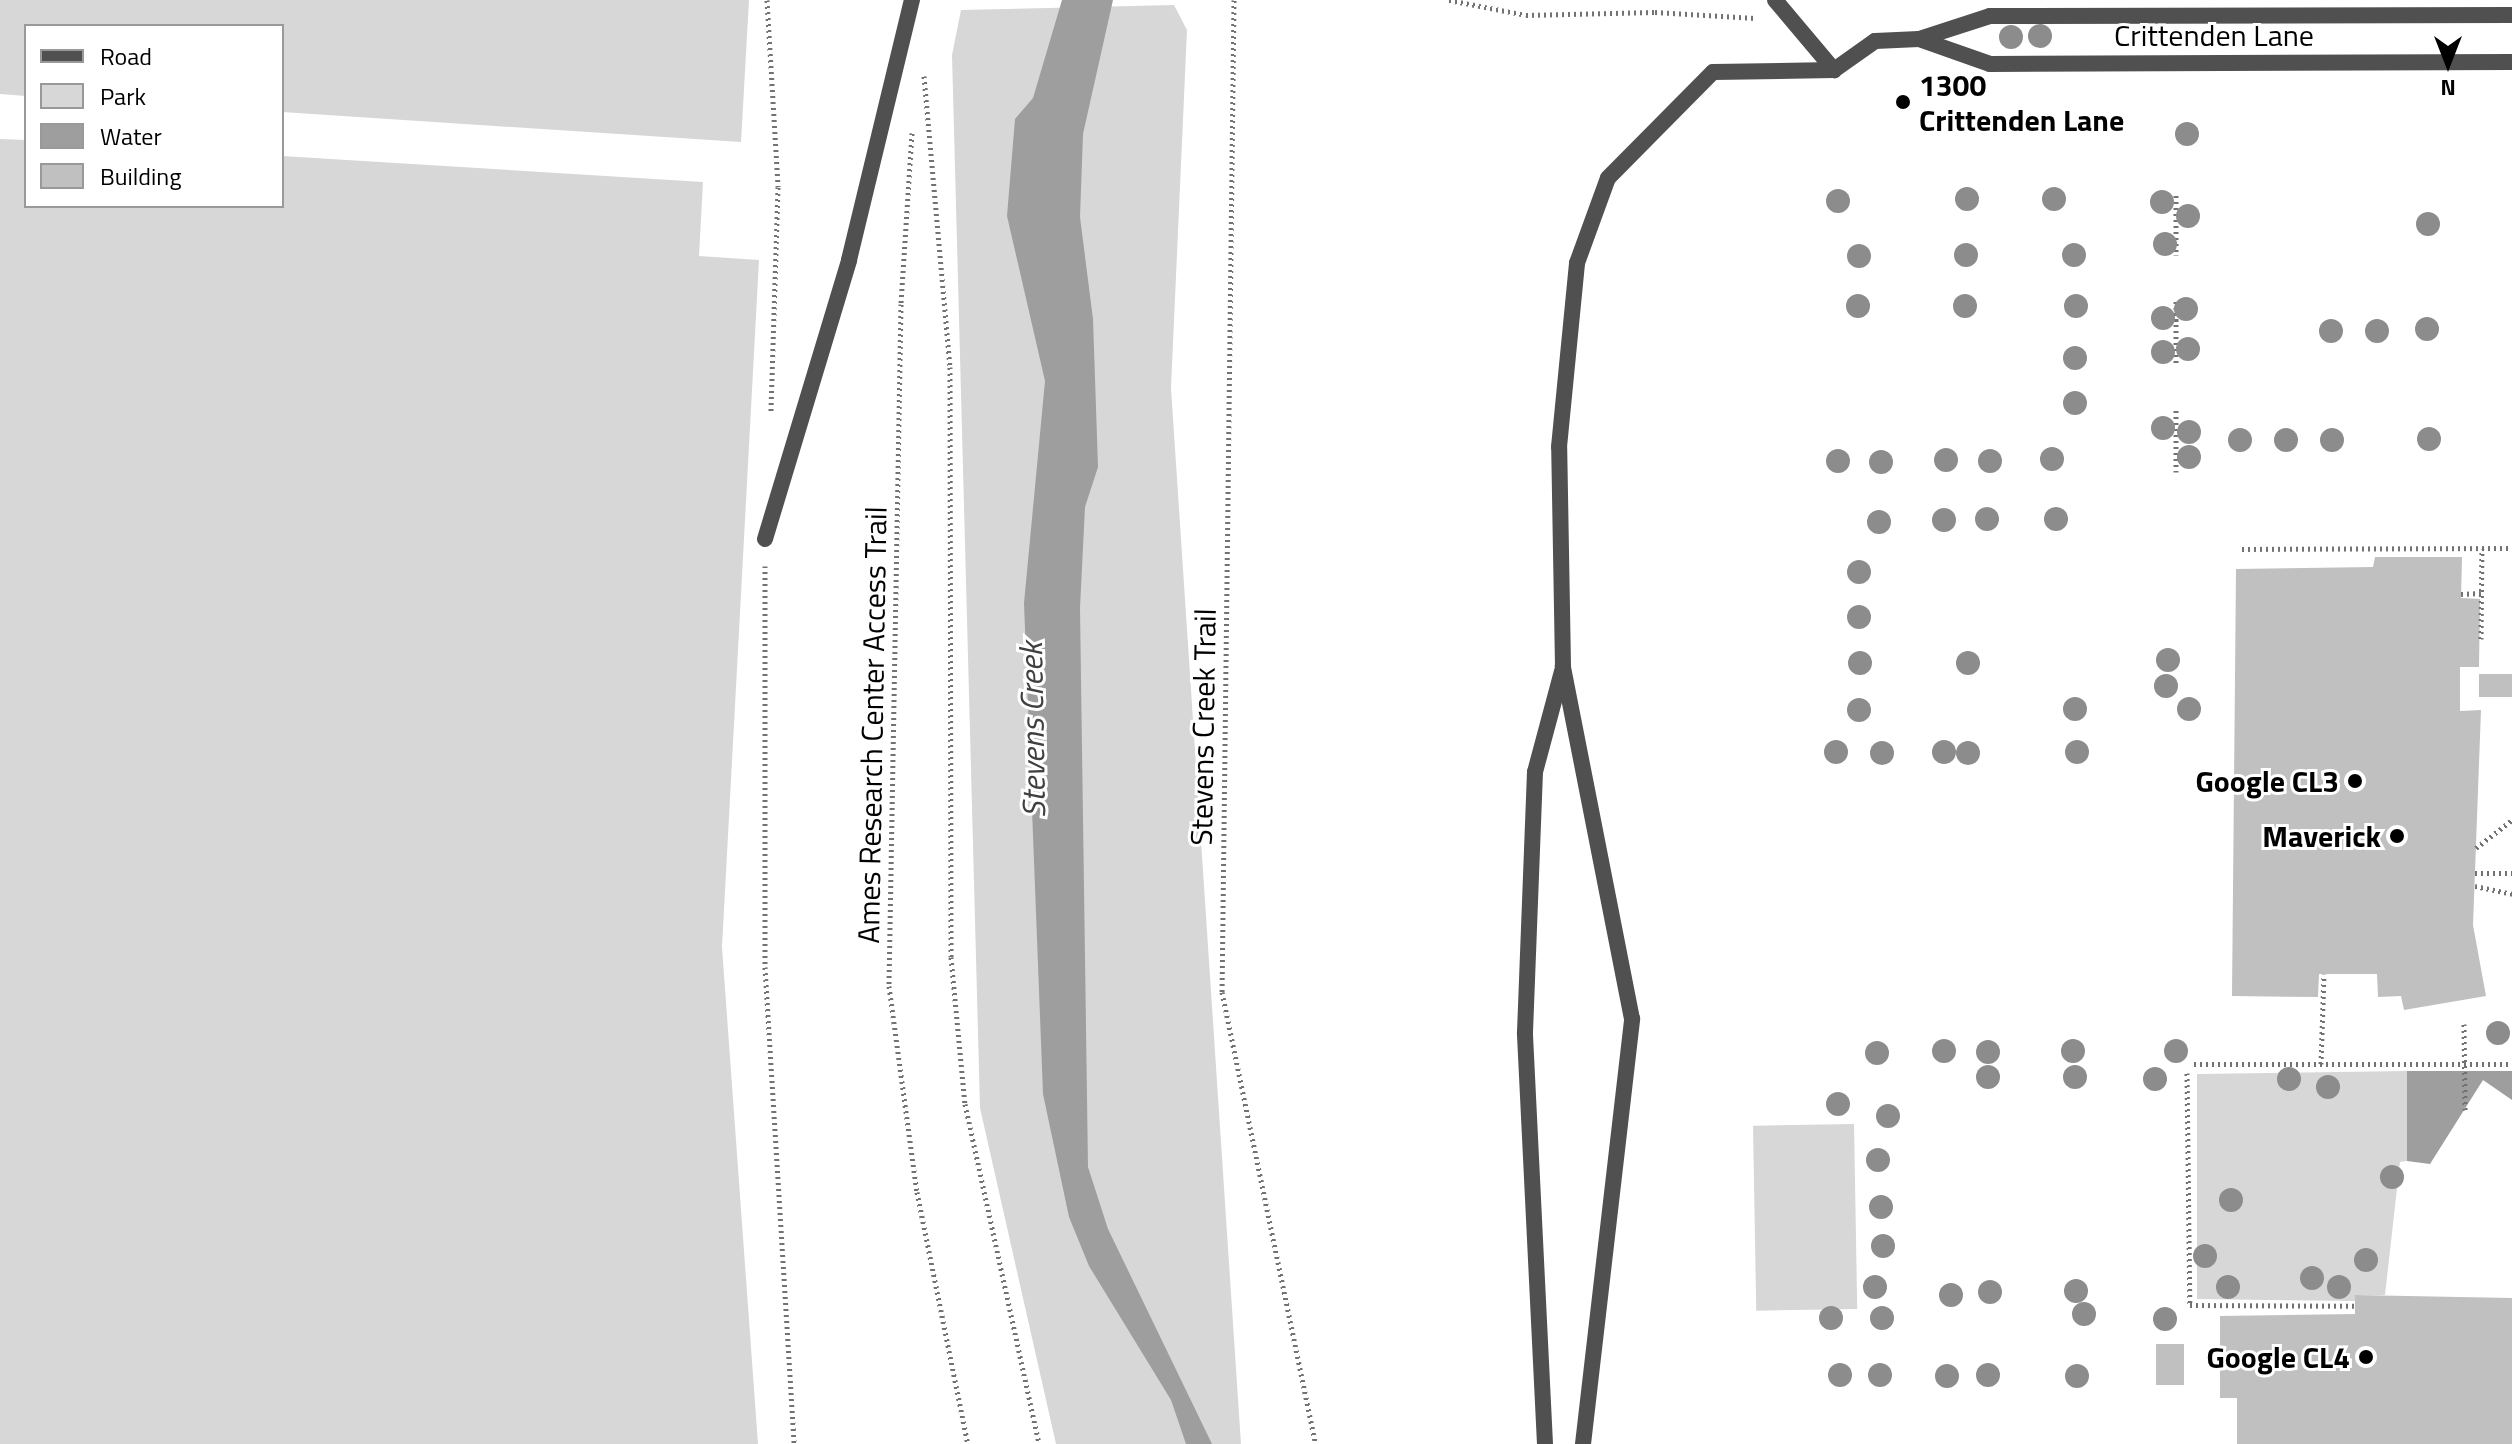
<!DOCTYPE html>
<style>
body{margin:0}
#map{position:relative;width:2512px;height:1444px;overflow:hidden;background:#fff;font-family:"Titillium Web",sans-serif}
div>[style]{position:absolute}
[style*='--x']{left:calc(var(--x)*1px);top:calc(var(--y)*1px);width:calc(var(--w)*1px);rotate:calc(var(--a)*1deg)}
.green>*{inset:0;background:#d7d7d7;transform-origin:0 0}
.water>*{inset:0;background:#9e9e9e}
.building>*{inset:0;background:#c0c0c0;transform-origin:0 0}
.path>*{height:5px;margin-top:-2.5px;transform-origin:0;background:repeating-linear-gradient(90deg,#727272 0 2px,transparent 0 6px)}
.service>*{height:16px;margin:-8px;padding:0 8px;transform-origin:8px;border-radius:8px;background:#505050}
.tertiary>*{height:16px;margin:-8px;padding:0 8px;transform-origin:8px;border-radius:8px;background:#505050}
.trees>*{width:24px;height:24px;margin:-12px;border-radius:50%;background:#8c8c8c}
.dots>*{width:22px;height:22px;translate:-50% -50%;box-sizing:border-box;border:4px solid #fff;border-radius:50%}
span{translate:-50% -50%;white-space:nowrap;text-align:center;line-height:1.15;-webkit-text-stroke:6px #fff;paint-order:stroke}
.street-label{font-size:30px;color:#000}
.poi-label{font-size:30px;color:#000;font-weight:700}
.left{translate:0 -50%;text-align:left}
.right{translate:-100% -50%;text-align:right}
.water-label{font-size:32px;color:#3f3f3f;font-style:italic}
.legend{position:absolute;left:24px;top:24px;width:260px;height:184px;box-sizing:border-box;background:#fff;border:2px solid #999;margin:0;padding:10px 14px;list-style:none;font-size:24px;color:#000}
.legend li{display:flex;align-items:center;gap:16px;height:40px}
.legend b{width:40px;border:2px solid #999}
.north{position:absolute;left:2408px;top:24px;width:80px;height:80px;-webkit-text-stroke:6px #fff;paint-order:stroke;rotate:180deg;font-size:22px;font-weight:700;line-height:32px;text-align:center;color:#000}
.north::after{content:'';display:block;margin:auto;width:28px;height:36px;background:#000;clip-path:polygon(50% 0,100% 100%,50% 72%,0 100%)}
</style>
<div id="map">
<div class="green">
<i style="clip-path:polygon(0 0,749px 0,741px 142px,282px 112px,282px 26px,26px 26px,26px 96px,0 94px)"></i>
<i style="clip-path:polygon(1174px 5px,1187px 30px,1171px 388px,1241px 1444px,1056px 1444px,980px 1108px,952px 55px,961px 10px)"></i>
<i style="clip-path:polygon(0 139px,26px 140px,26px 206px,282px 206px,282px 156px,703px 182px,699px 256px,759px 260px,722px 947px,758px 1444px,0 1444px)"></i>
<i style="clip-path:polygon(2407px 1071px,2407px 1161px,2400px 1162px,2385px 1295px,2356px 1295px,2355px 1301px,2197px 1299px,2197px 1074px)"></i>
<i style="left:1854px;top:1124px;width:185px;height:101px;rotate:89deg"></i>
</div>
<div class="water">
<i style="clip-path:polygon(1062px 0,1113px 0,1083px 134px,1080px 217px,1093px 319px,1098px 467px,1085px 507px,1080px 608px,1088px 1167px,1108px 1229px,1212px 1444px,1186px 1444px,1171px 1400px,1089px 1266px,1069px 1217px,1043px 1094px,1024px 603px,1045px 381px,1007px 216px,1015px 119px,1033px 98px)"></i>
<i style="clip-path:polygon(2407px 1071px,2512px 1071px,2512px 1100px,2483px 1080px,2430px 1164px,2407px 1161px)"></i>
</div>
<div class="building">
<i style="clip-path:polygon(2375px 557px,2462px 557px,2461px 598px,2480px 599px,2479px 667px,2460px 667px,2460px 711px,2481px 710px,2473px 925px,2486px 996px,2404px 1010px,2401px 996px,2378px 997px,2377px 974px,2319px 974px,2318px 997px,2232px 996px,2236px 569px,2373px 567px)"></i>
<i style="left:2479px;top:674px;width:33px;height:23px"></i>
<i style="clip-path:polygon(2355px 1295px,2512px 1298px,2512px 1444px,2237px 1444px,2237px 1398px,2220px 1398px,2220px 1316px,2355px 1314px)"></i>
<i style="left:2156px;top:1344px;width:28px;height:41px"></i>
</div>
<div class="path">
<i style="--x:767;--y:0;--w:187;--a:86.6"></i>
<i style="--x:778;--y:187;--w:225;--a:91.8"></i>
<i style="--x:1234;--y:0;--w:992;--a:90.69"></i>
<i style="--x:1222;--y:992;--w:462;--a:78.3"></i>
<i style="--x:1449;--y:0;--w:78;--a:11"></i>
<i style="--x:1526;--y:15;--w:129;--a:-1.3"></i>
<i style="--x:1655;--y:12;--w:100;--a:3.4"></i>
<i style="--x:924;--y:76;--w:292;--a:84.9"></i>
<i style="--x:950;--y:367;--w:590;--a:89.9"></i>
<i style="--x:951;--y:957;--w:148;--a:84.6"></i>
<i style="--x:965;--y:1104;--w:348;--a:77.7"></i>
<i style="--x:912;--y:133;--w:171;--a:93.7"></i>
<i style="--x:901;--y:304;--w:682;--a:91.01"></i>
<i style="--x:889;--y:986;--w:208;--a:82.3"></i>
<i style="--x:917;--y:1192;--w:257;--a:78.6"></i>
<i style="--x:2176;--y:195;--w:60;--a:90"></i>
<i style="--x:2176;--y:301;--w:62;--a:90"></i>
<i style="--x:2176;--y:472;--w:64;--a:-90"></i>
<i style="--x:2242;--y:549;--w:270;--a:-0.2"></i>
<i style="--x:765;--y:566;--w:401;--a:90"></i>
<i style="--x:765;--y:967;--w:478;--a:86.5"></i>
<i style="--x:2461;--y:594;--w:20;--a:-3"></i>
<i style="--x:2481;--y:639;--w:90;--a:-89.4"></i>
<i style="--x:2476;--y:848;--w:46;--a:-37.9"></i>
<i style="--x:2475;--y:873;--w:37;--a:0"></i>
<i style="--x:2475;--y:886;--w:38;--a:12"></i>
<i style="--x:2464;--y:1024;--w:86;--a:89.3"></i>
<i style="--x:2194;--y:1064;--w:318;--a:0"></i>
<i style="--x:2321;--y:1064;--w:90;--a:-88.1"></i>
<i style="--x:2187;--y:1073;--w:232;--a:89.3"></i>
<i style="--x:2190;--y:1305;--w:165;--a:0.3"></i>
</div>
<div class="service">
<i style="--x:1775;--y:0;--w:92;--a:49.9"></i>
<i style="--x:765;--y:539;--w:291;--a:-73.2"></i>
<i style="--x:849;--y:260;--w:268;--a:-76.4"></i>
<i style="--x:1545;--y:1444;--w:412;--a:-92.8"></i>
<i style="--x:1525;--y:1032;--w:260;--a:-87.8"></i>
<i style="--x:1535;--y:772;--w:105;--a:-75"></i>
<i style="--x:1583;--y:1444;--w:428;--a:-83.4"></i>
<i style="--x:1632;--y:1019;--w:360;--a:-101.1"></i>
<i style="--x:1563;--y:666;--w:219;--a:-91"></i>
<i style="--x:1559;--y:447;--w:185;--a:-84.4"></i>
<i style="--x:1577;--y:263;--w:90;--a:-70"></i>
<i style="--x:1608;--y:178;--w:149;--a:-45.3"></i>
<i style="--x:1713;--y:72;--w:121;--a:-0.9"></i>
</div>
<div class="tertiary">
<i style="--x:1919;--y:39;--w:75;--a:19.4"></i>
<i style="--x:1990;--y:64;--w:522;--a:-0.22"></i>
<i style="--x:1834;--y:70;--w:50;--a:-35.3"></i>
<i style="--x:1875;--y:41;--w:44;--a:-2.6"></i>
<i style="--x:1919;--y:39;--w:75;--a:-17.9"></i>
<i style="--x:1990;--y:16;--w:522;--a:-0.11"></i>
</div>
<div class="trees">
<i style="left:2040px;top:36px"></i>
<i style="left:2011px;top:37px"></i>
<i style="left:2187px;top:134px"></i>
<i style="left:1967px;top:199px"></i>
<i style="left:2054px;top:199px"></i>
<i style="left:1838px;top:201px"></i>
<i style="left:2162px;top:202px"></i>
<i style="left:2188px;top:216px"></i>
<i style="left:2428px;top:224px"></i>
<i style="left:2165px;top:244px"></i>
<i style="left:1966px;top:255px"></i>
<i style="left:2074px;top:255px"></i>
<i style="left:1859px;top:256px"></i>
<i style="left:1858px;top:306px"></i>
<i style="left:1965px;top:306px"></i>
<i style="left:2076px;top:306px"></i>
<i style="left:2186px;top:309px"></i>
<i style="left:2163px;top:318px"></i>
<i style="left:2427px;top:329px"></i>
<i style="left:2331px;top:331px"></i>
<i style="left:2377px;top:331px"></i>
<i style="left:2188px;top:349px"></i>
<i style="left:2163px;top:352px"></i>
<i style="left:2075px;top:358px"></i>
<i style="left:2075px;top:403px"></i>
<i style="left:2163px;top:428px"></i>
<i style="left:2189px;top:432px"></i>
<i style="left:2429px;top:439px"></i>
<i style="left:2240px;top:440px"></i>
<i style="left:2286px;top:440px"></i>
<i style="left:2332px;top:440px"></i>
<i style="left:2189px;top:457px"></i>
<i style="left:2052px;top:459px"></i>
<i style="left:1946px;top:460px"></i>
<i style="left:1838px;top:461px"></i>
<i style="left:1990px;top:461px"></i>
<i style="left:1881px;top:462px"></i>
<i style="left:1987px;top:519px"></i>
<i style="left:2056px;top:519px"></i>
<i style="left:1944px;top:520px"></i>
<i style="left:1879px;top:522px"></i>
<i style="left:1859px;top:572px"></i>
<i style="left:1859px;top:617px"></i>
<i style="left:2168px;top:660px"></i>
<i style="left:1860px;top:663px"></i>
<i style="left:1968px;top:663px"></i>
<i style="left:2166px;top:686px"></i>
<i style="left:2075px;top:709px"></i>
<i style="left:2189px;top:709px"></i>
<i style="left:1859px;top:710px"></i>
<i style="left:1836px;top:752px"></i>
<i style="left:1944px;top:752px"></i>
<i style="left:2077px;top:752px"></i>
<i style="left:1882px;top:753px"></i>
<i style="left:1968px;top:753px"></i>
<i style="left:2498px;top:1033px"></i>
<i style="left:1944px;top:1051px"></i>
<i style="left:2073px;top:1051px"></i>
<i style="left:2176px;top:1051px"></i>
<i style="left:1988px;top:1052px"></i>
<i style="left:1877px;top:1053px"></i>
<i style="left:1988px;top:1077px"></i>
<i style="left:2075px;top:1077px"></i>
<i style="left:2155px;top:1079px"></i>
<i style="left:2289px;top:1079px"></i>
<i style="left:2328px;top:1087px"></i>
<i style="left:1838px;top:1104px"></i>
<i style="left:1888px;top:1116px"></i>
<i style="left:1878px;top:1160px"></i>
<i style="left:2392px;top:1177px"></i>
<i style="left:2231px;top:1200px"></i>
<i style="left:1881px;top:1207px"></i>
<i style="left:1883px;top:1246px"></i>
<i style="left:2205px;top:1256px"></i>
<i style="left:2366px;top:1260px"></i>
<i style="left:2312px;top:1278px"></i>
<i style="left:1875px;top:1287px"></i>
<i style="left:2228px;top:1287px"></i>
<i style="left:2339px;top:1287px"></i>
<i style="left:2076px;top:1291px"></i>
<i style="left:1990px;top:1292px"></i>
<i style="left:1951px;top:1295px"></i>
<i style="left:2084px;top:1314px"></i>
<i style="left:1831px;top:1318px"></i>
<i style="left:1882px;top:1318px"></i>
<i style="left:2165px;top:1319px"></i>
<i style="left:1840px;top:1375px"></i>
<i style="left:1880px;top:1375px"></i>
<i style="left:1988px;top:1375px"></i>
<i style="left:1947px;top:1376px"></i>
<i style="left:2077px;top:1376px"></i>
</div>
<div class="dots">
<i style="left:1903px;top:102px;background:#000"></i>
<i style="left:2355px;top:781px;background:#000"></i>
<i style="left:2397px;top:836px;background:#000"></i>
<i style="left:2366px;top:1357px;background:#000"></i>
</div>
<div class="street-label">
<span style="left:2214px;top:35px">Crittenden Lane</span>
<span style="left:872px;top:725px;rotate:-89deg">Ames Research Center Access Trail</span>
<span style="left:1203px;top:727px;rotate:-89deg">Stevens Creek Trail</span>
</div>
<div class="poi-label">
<span class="left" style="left:1919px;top:102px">1300<br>Crittenden Lane</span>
<span class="right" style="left:2339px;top:781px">Google CL3</span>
<span class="right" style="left:2381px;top:836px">Maverick</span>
<span class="right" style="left:2350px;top:1357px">Google CL4</span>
</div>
<div class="water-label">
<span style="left:1032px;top:730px;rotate:-91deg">Stevens Creek</span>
</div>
<ul class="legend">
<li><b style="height:10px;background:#505050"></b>Road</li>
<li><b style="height:22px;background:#d7d7d7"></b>Park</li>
<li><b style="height:22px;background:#9e9e9e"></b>Water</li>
<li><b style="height:22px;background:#c0c0c0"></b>Building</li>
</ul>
<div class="north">N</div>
</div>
